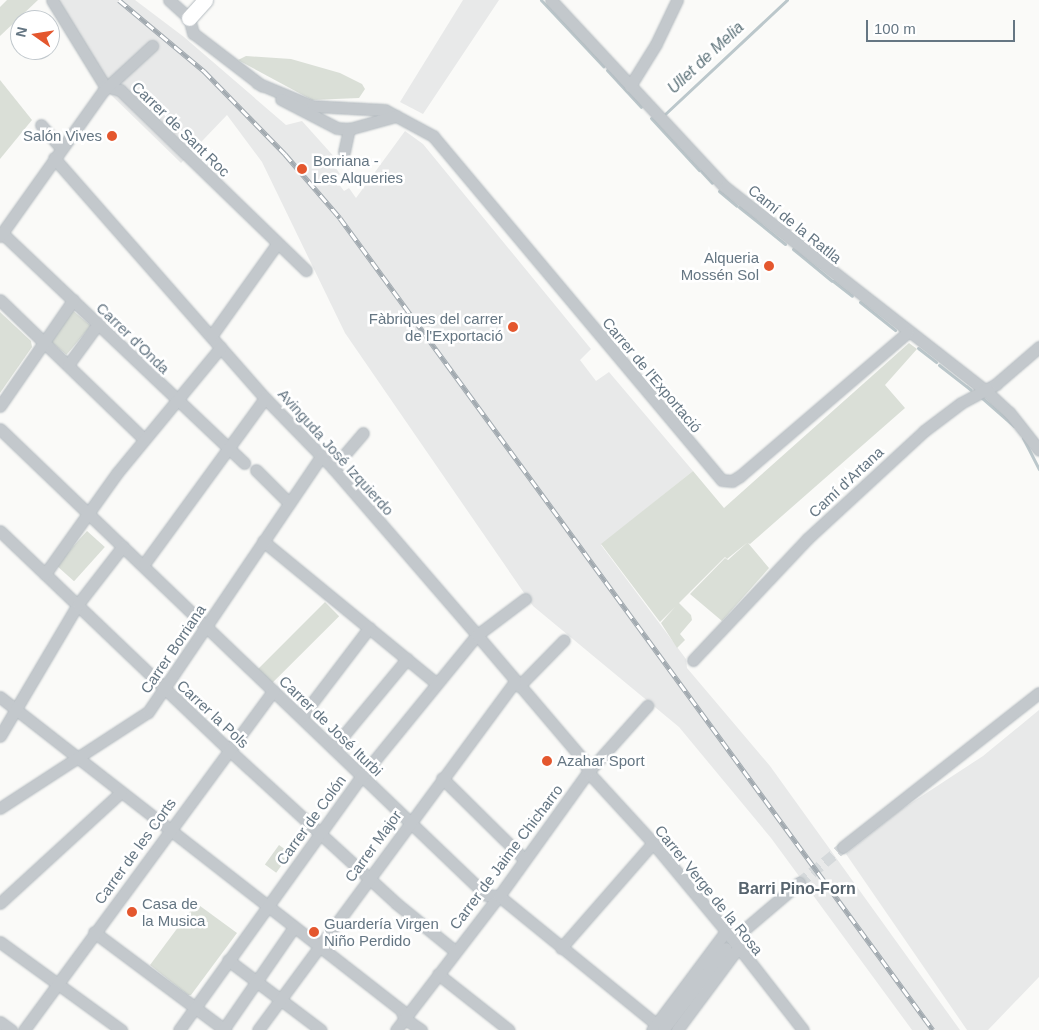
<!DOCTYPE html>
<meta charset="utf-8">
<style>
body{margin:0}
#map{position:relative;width:1039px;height:1030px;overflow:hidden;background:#fafaf8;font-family:Arial,sans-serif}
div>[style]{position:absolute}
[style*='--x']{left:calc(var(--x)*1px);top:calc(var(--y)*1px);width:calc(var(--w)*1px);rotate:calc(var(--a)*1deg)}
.built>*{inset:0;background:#e8e9e9}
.green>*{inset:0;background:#dadfd7;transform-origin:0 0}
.stream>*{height:3px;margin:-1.5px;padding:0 1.5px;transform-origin:1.5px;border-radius:1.5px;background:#bbc7cb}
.street-tunnel>*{height:11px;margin-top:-5.5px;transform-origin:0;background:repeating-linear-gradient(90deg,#d5d9db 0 11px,transparent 0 16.5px)}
.roads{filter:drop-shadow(0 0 1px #b3babf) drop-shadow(0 0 1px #b3babf)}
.street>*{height:11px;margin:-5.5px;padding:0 5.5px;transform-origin:5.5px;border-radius:5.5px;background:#c3c8cc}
.secondary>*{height:15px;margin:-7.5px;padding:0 7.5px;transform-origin:7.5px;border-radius:7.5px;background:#fff}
.rail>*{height:5px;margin-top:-2.5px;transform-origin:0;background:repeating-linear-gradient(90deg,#fff 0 9px,#a2aab0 0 18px);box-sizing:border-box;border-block:1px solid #a2aab0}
.dots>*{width:14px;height:14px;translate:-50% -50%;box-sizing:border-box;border:2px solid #fff;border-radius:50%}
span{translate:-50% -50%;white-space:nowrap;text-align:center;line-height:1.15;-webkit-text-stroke:5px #fff;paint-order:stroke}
.street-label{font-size:15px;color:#657683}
.poi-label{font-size:15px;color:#657683}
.right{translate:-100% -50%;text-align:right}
.left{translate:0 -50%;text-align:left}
.water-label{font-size:16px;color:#60757c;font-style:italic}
.neighbourhood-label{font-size:16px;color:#57646e;font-weight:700}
.north{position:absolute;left:10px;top:10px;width:50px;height:50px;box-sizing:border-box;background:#fff;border:1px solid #c1c8cd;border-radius:50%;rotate:283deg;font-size:14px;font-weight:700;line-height:20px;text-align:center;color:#657683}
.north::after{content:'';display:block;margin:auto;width:18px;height:22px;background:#e4572e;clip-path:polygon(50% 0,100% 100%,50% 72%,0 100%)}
.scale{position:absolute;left:866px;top:20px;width:149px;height:22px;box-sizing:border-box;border:2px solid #657683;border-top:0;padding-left:6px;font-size:15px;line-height:18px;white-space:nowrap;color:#657683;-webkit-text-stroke:4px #fff;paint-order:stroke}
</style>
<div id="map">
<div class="built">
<i style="clip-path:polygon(52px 0,135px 0,184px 37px,286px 125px,302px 121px,337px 160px,333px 164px,340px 174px,335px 179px,344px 191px,349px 188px,356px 198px,405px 131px,423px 144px,591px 349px,580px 360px,596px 381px,609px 372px,693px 471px,601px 545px,686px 659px,687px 668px,770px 766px,960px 1030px,912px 1030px,771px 838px,679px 727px,533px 606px,345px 333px,262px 162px,227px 115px,181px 163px,109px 93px)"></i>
<i style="clip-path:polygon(463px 0,499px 0,423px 114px,400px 102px)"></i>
<i style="clip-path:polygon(1039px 710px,1039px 977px,988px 1030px,967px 1030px,846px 854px,902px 809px,983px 756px)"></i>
</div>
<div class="green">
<i style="clip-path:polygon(7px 0,38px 0,0 36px,0 7px)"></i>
<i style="clip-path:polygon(246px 56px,291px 59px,340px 73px,362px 84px,365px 89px,359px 98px,312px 100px,238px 60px)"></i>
<i style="clip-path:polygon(0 80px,32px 120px,0 159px)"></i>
<i style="left:71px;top:309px;width:26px;height:38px;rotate:40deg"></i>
<i style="clip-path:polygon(0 312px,31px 341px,32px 347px,0 393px)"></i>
<i style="clip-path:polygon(909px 343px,917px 349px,885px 385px,905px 408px,750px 544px,748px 543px,769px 568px,722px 621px,690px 594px,725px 558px,728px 560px,748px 542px,727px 559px,725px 557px,679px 603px,691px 615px,692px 620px,680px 634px,685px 640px,677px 648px,661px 623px,675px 607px,660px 622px,601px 544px,693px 471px,724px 508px)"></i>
<i style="left:87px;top:531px;width:24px;height:46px;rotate:42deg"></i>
<i style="left:325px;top:602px;width:20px;height:95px;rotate:45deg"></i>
<i style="left:279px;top:845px;width:14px;height:24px;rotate:36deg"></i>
<i style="clip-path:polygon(196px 903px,237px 933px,191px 995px,188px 995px,150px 965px)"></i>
</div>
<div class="stream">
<i style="--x:541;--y:0;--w:91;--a:46.8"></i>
<i style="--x:607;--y:70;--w:50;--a:47.4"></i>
<i style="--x:665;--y:114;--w:167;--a:-43.1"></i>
<i style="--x:651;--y:118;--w:71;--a:47.3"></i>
<i style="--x:701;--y:171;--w:16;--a:47"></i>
<i style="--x:719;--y:191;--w:23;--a:40"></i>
<i style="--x:739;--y:207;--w:59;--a:38.8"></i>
<i style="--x:793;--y:249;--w:50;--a:39.4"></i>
<i style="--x:833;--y:281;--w:24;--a:38"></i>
<i style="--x:860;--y:302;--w:45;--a:38.7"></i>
<i style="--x:918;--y:348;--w:23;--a:38"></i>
<i style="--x:939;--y:365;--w:33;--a:38"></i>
<i style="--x:966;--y:386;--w:6;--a:39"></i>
<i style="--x:981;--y:397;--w:44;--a:41.3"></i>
<i style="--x:1023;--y:438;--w:35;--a:63"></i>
</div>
<div class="street-tunnel">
<i style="--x:799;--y:883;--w:57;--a:-39.3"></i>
</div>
<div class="roads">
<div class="street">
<i style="--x:52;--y:0;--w:101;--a:58.4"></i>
<i style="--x:105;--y:86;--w:16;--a:15"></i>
<i style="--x:120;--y:90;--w:259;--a:44.1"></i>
<i style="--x:169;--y:0;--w:27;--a:42"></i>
<i style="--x:189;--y:18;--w:16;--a:75"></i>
<i style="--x:193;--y:33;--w:87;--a:37.5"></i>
<i style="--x:551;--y:0;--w:255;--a:47.1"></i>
<i style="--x:725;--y:187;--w:328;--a:38"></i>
<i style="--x:984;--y:389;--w:34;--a:43"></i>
<i style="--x:1009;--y:412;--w:48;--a:51.7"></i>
<i style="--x:257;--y:83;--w:60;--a:22.7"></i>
<i style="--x:312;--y:106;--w:73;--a:3.1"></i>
<i style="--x:385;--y:110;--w:55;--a:28.4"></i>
<i style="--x:433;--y:136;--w:449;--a:50"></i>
<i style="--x:722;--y:480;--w:10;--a:6"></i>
<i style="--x:732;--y:481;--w:9;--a:-32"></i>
<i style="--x:740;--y:476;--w:221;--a:-40.6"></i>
<i style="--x:630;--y:86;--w:49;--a:-58.2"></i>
<i style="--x:656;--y:44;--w:49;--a:-64.5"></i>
<i style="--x:281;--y:99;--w:63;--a:27.4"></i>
<i style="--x:337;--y:128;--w:12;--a:5"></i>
<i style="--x:349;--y:129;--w:49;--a:-15.5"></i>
<i style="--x:41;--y:125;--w:30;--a:49"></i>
<i style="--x:344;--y:152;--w:24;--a:-78"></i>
<i style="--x:54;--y:158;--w:320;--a:48.7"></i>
<i style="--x:265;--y:398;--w:98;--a:45.8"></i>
<i style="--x:333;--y:468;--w:221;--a:49.2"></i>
<i style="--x:477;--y:635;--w:167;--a:49.6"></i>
<i style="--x:585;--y:762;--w:10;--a:73"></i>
<i style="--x:588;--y:772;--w:96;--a:47.5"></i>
<i style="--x:653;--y:843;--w:114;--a:50.3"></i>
<i style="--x:726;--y:931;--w:125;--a:52.1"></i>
<i style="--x:2;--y:233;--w:334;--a:43.5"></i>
<i style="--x:0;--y:236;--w:178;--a:-54.6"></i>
<i style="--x:103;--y:91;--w:67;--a:-42.6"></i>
<i style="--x:0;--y:300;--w:200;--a:44"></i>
<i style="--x:212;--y:335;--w:112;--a:-54.5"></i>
<i style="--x:68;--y:365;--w:51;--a:-53.8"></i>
<i style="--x:0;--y:406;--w:129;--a:-55.4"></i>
<i style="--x:0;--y:429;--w:673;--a:43.8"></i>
<i style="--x:486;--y:895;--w:13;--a:4"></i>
<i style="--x:499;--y:896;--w:203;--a:39.2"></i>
<i style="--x:333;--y:468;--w:46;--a:-49.4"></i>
<i style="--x:256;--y:470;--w:47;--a:45"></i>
<i style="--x:0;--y:531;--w:317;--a:43.7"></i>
<i style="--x:229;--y:750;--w:228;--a:42.5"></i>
<i style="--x:397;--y:904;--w:75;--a:39"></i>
<i style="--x:263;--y:541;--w:225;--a:39.4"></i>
<i style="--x:144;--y:564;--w:205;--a:-53.9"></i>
<i style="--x:45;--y:574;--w:124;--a:-54.5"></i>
<i style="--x:117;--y:473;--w:163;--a:-50.5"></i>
<i style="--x:693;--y:660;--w:166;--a:-46.7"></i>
<i style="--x:807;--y:539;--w:159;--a:-42.7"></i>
<i style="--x:924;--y:431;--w:46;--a:-37.1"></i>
<i style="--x:961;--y:403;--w:40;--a:-28"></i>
<i style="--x:996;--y:384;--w:57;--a:-40.7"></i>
<i style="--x:519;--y:686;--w:64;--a:-45.6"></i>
<i style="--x:0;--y:697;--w:509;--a:37.97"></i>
<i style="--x:401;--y:1010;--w:9;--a:69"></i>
<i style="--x:404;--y:1018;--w:21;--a:35"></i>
<i style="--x:302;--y:716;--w:111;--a:-52.7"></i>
<i style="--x:0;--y:736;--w:153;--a:-59.4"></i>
<i style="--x:78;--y:604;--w:73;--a:-52.2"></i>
<i style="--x:333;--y:748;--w:116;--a:-50.3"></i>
<i style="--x:442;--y:778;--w:115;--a:44.6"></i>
<i style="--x:0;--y:808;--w:176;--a:-33"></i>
<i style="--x:148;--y:712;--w:309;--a:-55.9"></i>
<i style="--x:843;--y:847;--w:249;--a:-38.2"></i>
<i style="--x:0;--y:903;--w:164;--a:-42.5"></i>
<i style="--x:94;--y:932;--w:164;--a:36.8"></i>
<i style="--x:739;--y:934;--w:79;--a:-40.4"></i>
<i style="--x:0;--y:942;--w:150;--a:36"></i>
<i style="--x:561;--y:948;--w:140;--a:-48.8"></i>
<i style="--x:228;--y:960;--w:116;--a:37"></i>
<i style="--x:438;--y:974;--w:90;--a:38.3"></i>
<i style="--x:0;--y:1022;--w:14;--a:36"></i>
<i style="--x:24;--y:1030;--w:421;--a:-53.7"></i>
<i style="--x:179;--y:1030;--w:312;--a:-54.3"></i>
<i style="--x:361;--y:777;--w:183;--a:-50.8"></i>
<i style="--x:477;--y:635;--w:60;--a:-36.9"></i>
<i style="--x:223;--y:1030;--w:125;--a:-55.4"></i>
<i style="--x:258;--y:1030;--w:433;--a:-53.6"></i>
<i style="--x:396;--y:1030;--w:169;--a:-52.5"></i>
<i style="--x:499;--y:896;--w:153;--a:-54.3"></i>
<i style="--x:588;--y:772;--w:89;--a:-48.2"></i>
<i style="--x:652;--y:1030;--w:124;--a:-53.2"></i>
<i style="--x:663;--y:1030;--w:103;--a:-52.5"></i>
<i style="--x:677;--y:1030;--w:102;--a:-53.4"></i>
</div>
<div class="secondary">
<i style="--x:189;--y:18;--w:24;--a:-48"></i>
</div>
</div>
<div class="rail">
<i style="--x:119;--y:0;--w:111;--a:39.9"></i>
<i style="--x:204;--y:71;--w:116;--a:45.7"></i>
<i style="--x:285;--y:154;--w:84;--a:49.3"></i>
<i style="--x:340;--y:218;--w:1005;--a:53.86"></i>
</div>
<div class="dots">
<i style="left:112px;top:136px;background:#e4572e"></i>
<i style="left:302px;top:169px;background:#e4572e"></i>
<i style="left:769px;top:266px;background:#e4572e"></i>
<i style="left:513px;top:327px;background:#e4572e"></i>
<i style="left:547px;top:761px;background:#e4572e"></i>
<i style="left:132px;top:912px;background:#e4572e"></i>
<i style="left:314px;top:932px;background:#e4572e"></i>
</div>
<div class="street-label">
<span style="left:181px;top:129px;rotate:44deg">Carrer de Sant Roc</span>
<span style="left:795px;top:224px;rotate:39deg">Camí de la Ratlla</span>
<span style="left:133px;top:338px;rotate:44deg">Carrer d'Onda</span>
<span style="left:652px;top:375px;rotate:50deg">Carrer de l'Exportació</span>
<span style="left:336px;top:452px;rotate:48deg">Avinguda José Izquierdo</span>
<span style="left:846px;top:482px;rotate:-43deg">Camí d'Artana</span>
<span style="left:173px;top:649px;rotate:-56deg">Carrer Borriana</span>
<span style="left:213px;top:714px;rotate:43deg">Carrer la Pols</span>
<span style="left:331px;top:726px;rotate:44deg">Carrer de José Iturbi</span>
<span style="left:311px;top:820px;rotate:-54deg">Carrer de Colón</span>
<span style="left:373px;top:846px;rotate:-54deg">Carrer Major</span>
<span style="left:135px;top:851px;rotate:-54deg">Carrer de les Corts</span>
<span style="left:506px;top:857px;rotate:-53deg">Carrer de Jaime Chicharro</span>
<span style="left:709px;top:890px;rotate:51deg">Carrer Verge de la Rosa</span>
</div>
<div class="poi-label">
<span class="right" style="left:102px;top:136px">Salón Vives</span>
<span class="left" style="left:313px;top:169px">Borriana -<br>Les Alqueries</span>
<span class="right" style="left:759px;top:266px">Alqueria<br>Mossén Sol</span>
<span class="right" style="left:503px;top:327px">Fàbriques del carrer<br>de l'Exportació</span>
<span class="left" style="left:557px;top:761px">Azahar Sport</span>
<span class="left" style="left:142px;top:912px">Casa de<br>la Musica</span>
<span class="left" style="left:324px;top:932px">Guardería Virgen<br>Niño Perdido</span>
</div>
<div class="water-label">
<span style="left:706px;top:58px;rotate:-43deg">Ullet de Melia</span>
</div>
<div class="neighbourhood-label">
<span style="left:797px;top:889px">Barri Pino-Forn</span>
</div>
<div class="north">N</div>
<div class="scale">100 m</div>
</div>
